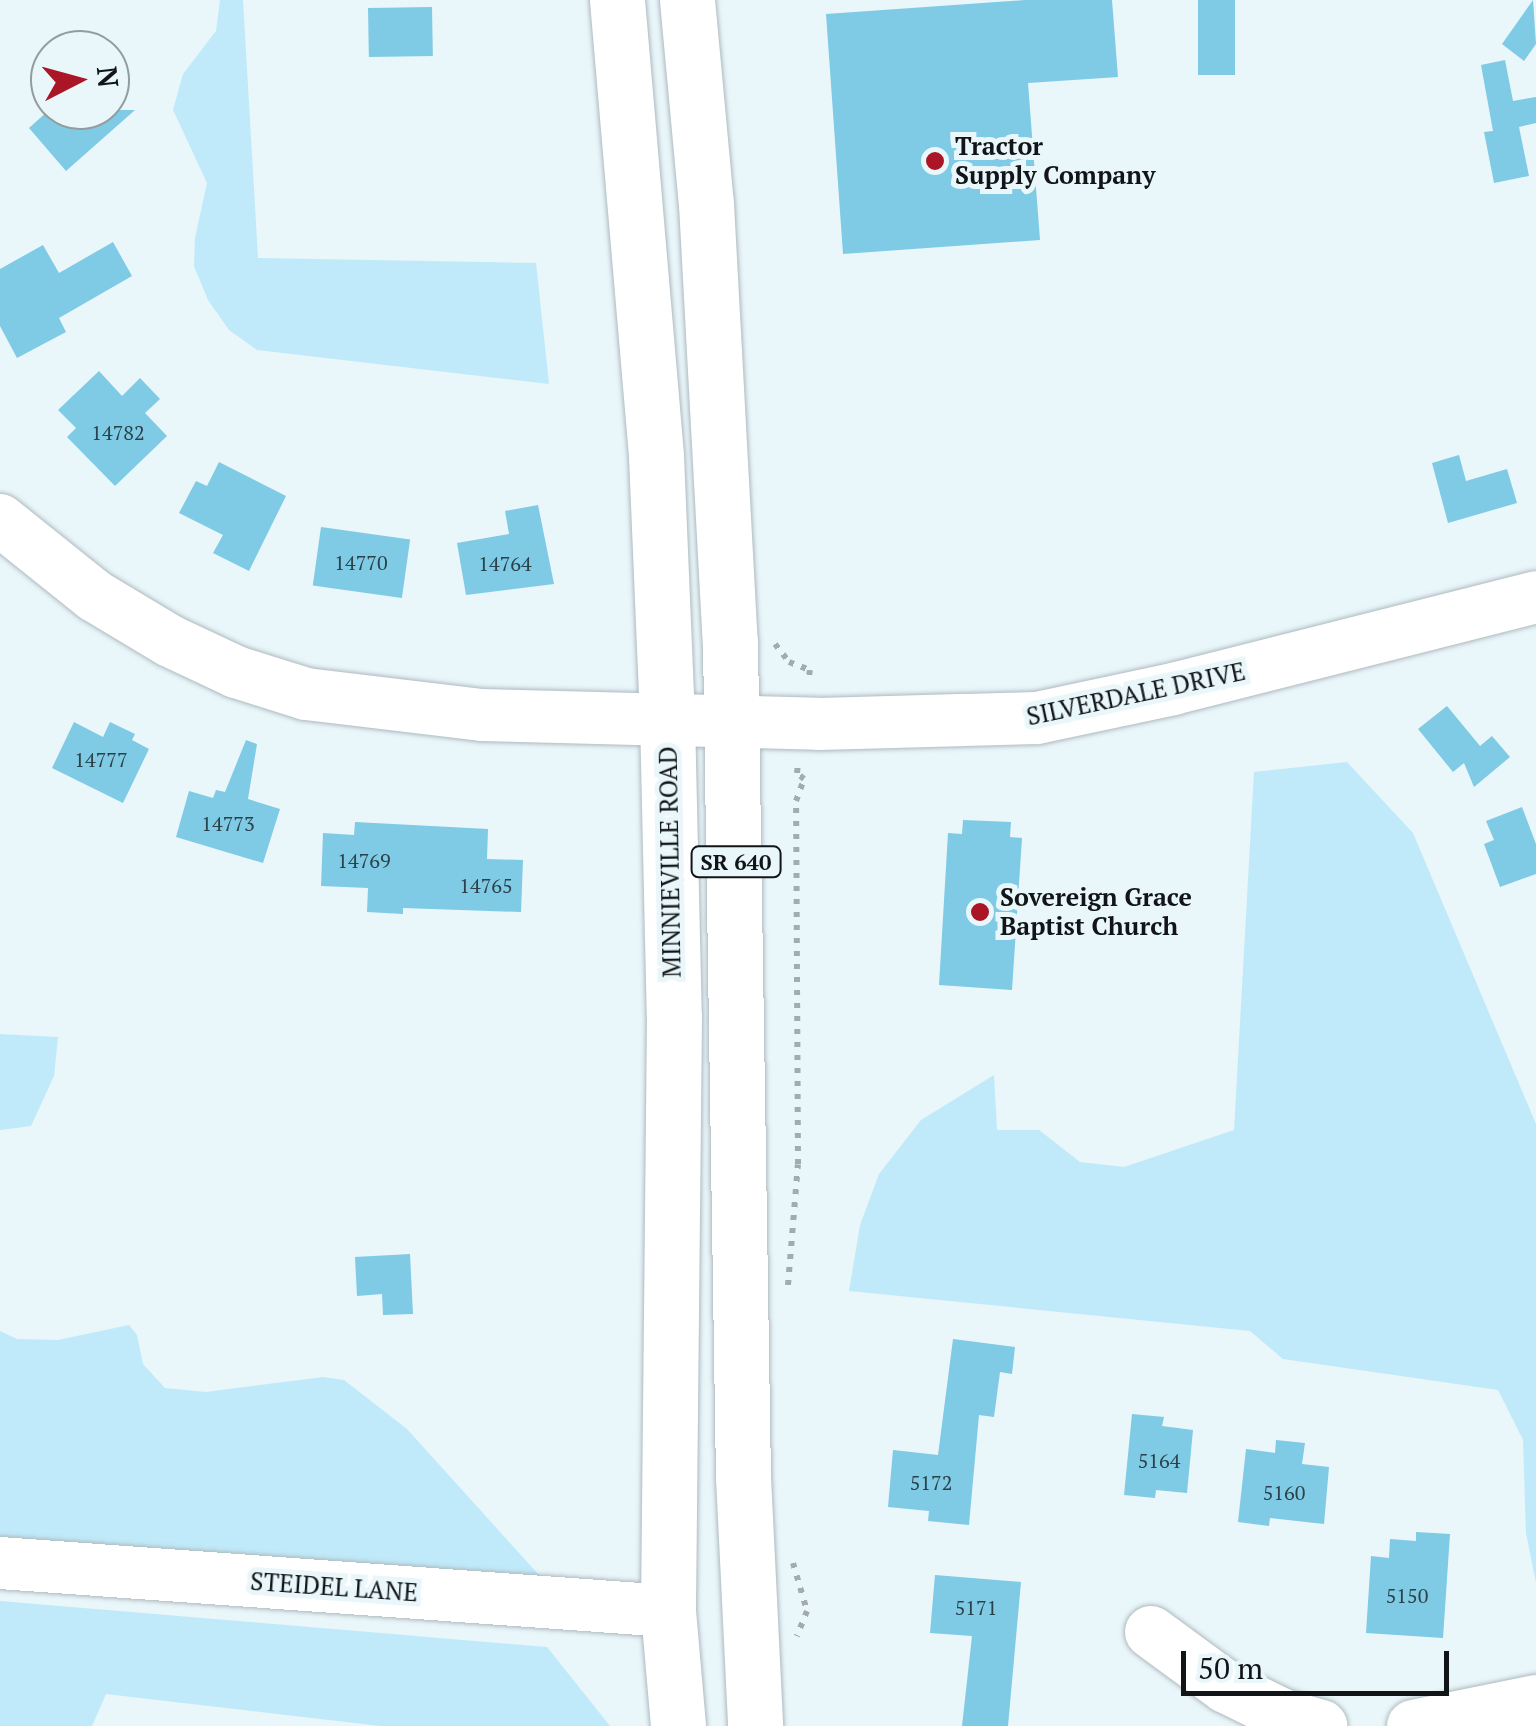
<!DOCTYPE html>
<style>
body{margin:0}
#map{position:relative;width:1536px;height:1726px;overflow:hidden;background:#e9f6fa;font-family:"PT Serif",serif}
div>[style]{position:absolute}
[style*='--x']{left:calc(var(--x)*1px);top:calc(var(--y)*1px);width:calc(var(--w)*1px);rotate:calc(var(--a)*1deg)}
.green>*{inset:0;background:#c0eaf9}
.building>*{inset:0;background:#7fcae4;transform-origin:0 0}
.path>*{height:6px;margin-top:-3px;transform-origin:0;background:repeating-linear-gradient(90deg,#a2acaf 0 5px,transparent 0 13px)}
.roads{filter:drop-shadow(0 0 2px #aebabf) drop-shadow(0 0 2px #aebabf)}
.minor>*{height:52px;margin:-26px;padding:0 26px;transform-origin:26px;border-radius:26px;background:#fff}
.major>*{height:55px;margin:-27.5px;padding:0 27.5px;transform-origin:27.5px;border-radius:27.5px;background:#fff}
.dots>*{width:28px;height:28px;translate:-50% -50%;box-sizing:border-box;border:5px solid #e9f6fa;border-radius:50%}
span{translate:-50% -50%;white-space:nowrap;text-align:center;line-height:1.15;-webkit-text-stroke:10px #e9f6fa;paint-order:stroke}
.number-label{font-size:20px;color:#2c424a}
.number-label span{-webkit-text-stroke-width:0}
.shield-label span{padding:2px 8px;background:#e9f6fa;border:2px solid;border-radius:8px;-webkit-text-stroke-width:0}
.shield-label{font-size:22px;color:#111517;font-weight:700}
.poi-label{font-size:25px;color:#111517;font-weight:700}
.left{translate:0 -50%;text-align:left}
.street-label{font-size:25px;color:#111517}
.north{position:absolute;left:30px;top:30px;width:100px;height:100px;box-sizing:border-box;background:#e9f6fa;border:2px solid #939c9f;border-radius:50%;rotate:84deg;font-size:28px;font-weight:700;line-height:40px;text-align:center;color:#111517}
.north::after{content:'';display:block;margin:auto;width:35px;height:45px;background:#ab1627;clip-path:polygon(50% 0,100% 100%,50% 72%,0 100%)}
.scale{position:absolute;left:1181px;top:1651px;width:268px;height:45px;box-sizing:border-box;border:5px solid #111517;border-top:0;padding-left:12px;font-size:30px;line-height:35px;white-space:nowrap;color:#111517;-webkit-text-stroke:8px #e9f6fa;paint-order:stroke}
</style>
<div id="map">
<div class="green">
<i style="clip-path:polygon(220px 0,243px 0,258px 258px,536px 263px,549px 384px,257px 350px,229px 330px,208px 300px,194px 266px,195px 238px,207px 183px,173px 110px,183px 74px,216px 31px)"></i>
<i style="clip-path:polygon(1347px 762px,1413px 833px,1536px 1124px,1536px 1583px,1526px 1533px,1523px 1440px,1498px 1390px,1283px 1359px,1250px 1331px,849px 1291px,860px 1225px,879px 1174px,921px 1120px,994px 1075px,997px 1130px,1039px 1130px,1080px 1162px,1124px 1167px,1234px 1130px,1254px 772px)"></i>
<i style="clip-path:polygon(0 1034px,58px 1037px,54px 1076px,31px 1126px,0 1130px)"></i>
<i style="clip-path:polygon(129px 1325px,137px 1335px,143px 1364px,165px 1388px,206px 1392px,323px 1377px,344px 1380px,407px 1429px,548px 1585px,0 1546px,0 1331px,17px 1339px,58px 1340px)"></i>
<i style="clip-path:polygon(0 1601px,547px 1647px,610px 1726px,380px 1726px,106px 1694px,92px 1726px,0 1726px)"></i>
</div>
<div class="building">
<i style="clip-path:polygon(1025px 0,1112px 0,1118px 77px,1028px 83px,1040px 240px,843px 254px,826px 14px)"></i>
<i style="left:1198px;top:0;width:37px;height:75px"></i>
<i style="clip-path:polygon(1533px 0,1536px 44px,1524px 61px,1502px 44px)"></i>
<i style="left:432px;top:7px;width:49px;height:64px;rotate:89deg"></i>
<i style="clip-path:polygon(1505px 60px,1513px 101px,1536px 97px,1536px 123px,1519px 127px,1529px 176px,1494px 183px,1484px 132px,1493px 131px,1481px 65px)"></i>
<i style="clip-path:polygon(49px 110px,135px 110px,66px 171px,29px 128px)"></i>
<i style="clip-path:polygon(113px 242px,132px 276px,59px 318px,66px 332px,17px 358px,0 326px,0 269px,43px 245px,59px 273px)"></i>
<i style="clip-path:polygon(99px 371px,122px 396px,140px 378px,160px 399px,145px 413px,167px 436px,115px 486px,67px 437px,76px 428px,58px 410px)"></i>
<i style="clip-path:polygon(1459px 455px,1466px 481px,1507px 469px,1517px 503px,1448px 523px,1432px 463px)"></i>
<i style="clip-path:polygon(219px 462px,286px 496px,249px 571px,213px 553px,223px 535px,179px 513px,196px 481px,207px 486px)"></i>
<i style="clip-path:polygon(538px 505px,554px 584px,466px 595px,457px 543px,509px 534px,505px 511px)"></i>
<i style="left:321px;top:527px;width:90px;height:59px;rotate:8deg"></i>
<i style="clip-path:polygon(1447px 706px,1480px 746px,1492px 736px,1510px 757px,1474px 787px,1464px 763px,1453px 772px,1418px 729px)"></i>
<i style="clip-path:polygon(74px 722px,103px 737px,110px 722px,135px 734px,132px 740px,149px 749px,123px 803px,52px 768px)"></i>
<i style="clip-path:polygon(246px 740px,257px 744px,248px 799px,280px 809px,263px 863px,176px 837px,189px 791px,213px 798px,216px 790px,225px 792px)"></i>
<i style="clip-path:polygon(1522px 807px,1536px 844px,1536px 874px,1500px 887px,1484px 844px,1494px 840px,1486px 821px)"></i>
<i style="clip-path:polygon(963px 820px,1011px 822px,1010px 837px,1022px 838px,1012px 990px,939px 985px,948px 833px,962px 834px)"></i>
<i style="clip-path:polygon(355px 822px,488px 829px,487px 859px,523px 860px,521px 912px,403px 908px,403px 914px,367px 912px,368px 888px,321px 886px,323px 833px,354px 835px)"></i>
<i style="clip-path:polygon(410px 1254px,413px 1314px,383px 1315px,382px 1294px,357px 1296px,355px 1257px)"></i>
<i style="clip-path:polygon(953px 1339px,1015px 1347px,1012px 1374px,1000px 1372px,994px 1417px,979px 1415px,969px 1525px,928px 1521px,929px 1511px,888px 1507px,893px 1450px,938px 1455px)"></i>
<i style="clip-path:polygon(1132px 1414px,1164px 1417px,1162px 1426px,1193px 1430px,1187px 1493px,1156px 1490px,1155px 1498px,1124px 1495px)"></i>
<i style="clip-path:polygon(1276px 1440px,1305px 1443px,1302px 1464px,1329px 1467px,1324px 1524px,1270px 1518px,1269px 1526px,1238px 1522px,1246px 1449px,1275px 1453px)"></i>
<i style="clip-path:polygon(1416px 1532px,1450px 1534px,1443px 1638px,1366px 1633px,1371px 1556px,1389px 1558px,1390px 1539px,1416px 1541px)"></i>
<i style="clip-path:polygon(935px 1575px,1021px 1582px,1008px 1726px,962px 1726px,972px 1636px,930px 1633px)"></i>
</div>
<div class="path">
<i style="--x:775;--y:644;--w:23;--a:52"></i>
<i style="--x:789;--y:662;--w:22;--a:21"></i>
<i style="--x:810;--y:670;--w:11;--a:100"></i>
<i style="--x:788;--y:1285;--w:121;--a:-85.3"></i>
<i style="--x:798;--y:1164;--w:363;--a:-90.3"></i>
<i style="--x:796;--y:801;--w:23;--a:-70"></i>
<i style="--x:804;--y:779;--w:9;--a:-139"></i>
<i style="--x:797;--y:773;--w:10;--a:-84"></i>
<i style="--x:793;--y:1563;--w:50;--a:73.7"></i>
<i style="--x:807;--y:1611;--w:27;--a:112"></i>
</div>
<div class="roads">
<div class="minor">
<i style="--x:0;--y:520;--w:122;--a:38.7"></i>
<i style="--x:95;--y:596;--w:87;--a:31"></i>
<i style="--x:170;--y:641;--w:73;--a:25.2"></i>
<i style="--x:236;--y:672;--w:73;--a:17.4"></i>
<i style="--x:306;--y:694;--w:177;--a:6.8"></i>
<i style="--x:482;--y:715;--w:337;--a:1.5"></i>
<i style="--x:819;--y:724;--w:218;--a:-1.6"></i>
<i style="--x:1037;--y:718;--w:139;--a:-12"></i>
<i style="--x:1173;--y:689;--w:374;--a:-14.2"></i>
<i style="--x:0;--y:1563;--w:670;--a:4.11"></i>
<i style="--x:1151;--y:1632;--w:93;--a:36.3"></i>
<i style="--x:1226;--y:1687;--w:64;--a:26.2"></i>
<i style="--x:1283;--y:1715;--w:40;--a:16"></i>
<i style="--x:1413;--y:1726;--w:126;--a:-11.5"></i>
</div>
<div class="major">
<i style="--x:617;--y:0;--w:458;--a:85.1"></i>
<i style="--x:656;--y:456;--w:261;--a:87.6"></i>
<i style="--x:667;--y:717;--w:299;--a:88.7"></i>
<i style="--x:674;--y:1016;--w:595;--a:90.58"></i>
<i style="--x:668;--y:1611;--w:115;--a:85"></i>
<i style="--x:687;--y:0;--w:205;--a:84.7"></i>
<i style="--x:706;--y:204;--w:439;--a:86.9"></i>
<i style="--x:730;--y:642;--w:835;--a:89.11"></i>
<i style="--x:743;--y:1477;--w:249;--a:87.2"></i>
</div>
</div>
<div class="dots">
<i style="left:935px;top:161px;background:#ab1627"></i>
<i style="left:980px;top:912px;background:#ab1627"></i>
</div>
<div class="number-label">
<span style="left:118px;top:432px">14782</span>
<span style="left:361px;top:562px">14770</span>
<span style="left:505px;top:563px">14764</span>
<span style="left:101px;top:759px">14777</span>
<span style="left:228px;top:823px">14773</span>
<span style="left:364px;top:860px">14769</span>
<span style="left:486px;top:885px">14765</span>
<span style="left:1159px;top:1460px">5164</span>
<span style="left:931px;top:1482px">5172</span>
<span style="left:1284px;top:1492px">5160</span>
<span style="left:1407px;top:1595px">5150</span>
<span style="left:976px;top:1607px">5171</span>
</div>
<div class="shield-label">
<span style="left:736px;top:862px">SR 640</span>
</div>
<div class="poi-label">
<span class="left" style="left:955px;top:161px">Tractor<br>Supply Company</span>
<span class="left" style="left:1000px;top:912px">Sovereign Grace<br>Baptist Church</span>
</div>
<div class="street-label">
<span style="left:1136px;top:694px;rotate:-12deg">SILVERDALE DRIVE</span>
<span style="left:670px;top:862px;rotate:-91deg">MINNIEVILLE ROAD</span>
<span style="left:334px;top:1587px;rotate:4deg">STEIDEL LANE</span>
</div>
<div class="north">N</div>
<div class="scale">50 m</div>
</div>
